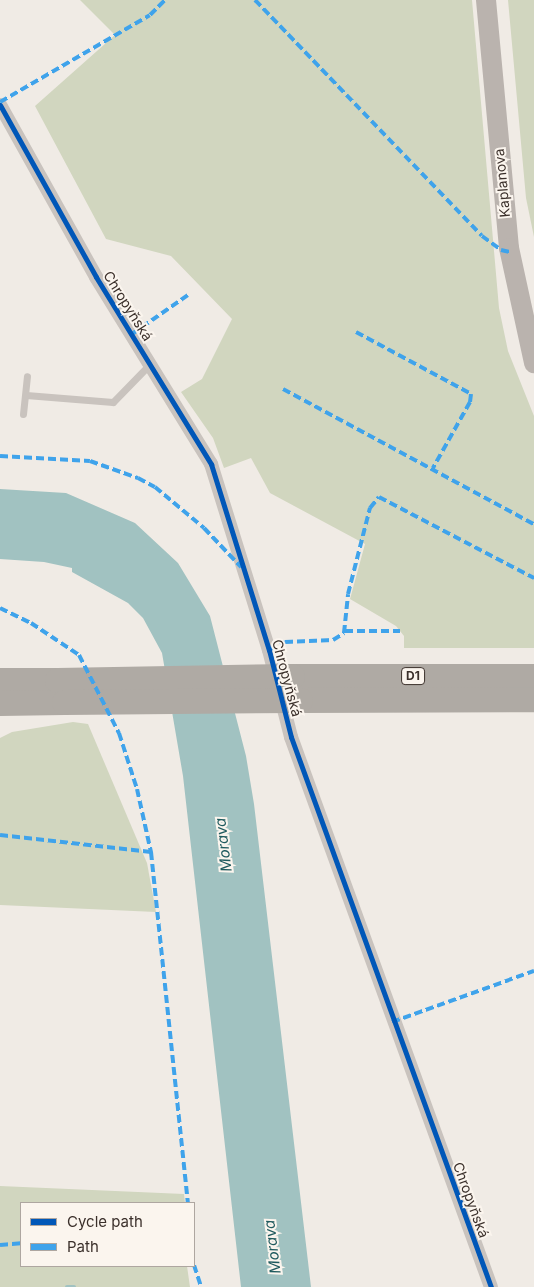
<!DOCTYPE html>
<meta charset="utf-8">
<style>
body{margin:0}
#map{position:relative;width:534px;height:1287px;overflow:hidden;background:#f0ebe5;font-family:Inter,sans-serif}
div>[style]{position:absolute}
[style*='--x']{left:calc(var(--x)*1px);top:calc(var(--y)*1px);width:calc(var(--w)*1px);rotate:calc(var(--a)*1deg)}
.green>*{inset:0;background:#d1d6bf}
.water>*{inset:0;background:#a1c2c1}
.stream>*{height:4px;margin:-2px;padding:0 2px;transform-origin:2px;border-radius:2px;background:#a1c2c1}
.service>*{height:7px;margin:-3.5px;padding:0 3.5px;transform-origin:3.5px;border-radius:3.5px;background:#c9c3be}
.minor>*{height:14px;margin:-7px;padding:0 7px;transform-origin:7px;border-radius:7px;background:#c9c3be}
.secondary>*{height:20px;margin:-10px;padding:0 10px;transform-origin:10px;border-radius:10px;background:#bab3ae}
.motorway>*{height:25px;margin:-12.5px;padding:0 12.5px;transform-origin:12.5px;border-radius:12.5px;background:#afaaa4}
.motorway-bridge>*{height:25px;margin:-12.5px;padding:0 12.5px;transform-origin:12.5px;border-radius:12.5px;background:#afaaa4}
.quiet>*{height:4px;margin-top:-2px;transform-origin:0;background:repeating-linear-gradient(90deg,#3fa3eb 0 8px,transparent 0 12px)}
.cycleway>*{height:5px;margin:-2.5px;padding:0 2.5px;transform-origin:2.5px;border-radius:2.5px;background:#0057b8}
span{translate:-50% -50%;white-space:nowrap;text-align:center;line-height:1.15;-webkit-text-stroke:4px #fbf5ee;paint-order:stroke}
.shield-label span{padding:1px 4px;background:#fbf5ee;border:1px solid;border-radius:4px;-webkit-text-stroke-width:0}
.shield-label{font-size:12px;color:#3b302b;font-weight:700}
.street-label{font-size:14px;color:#3b302b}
.water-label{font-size:15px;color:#1f5a5e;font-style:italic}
.legend{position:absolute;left:20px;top:1202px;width:175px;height:65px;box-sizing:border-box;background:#fbf5ee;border:1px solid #aea6a0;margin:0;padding:6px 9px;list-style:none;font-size:15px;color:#3b302b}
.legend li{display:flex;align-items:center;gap:10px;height:25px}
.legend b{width:25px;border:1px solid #aea6a0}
</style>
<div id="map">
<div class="green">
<i style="clip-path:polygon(80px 0,472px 0,499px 308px,508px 351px,534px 416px,534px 648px,404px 648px,404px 636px,396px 626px,350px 599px,365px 544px,270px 493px,251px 458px,224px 468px,213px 438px,181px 392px,202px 379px,232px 319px,171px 256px,106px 239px,35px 106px,115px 35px)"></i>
<i style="clip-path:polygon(508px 0,534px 0,534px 237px,526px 198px)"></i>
<i style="clip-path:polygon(73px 722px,88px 724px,147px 863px,156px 912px,0 905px,0 738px,12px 732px)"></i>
<i style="clip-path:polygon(0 1186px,184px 1194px,185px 1203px,21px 1203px,21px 1266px,187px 1266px,190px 1287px,0 1287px)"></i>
</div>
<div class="water">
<i style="clip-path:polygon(0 489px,66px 493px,135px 523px,178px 563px,210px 616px,246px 756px,254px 804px,311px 1287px,241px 1287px,183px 776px,162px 653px,143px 618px,128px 603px,72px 572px,72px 568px,44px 562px,0 559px)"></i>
</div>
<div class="stream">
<i style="--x:67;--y:1287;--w:7;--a:0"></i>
</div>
<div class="service">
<i style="--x:26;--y:395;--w:87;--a:4.6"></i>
<i style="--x:113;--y:402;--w:53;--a:-45.8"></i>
<i style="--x:23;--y:414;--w:38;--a:-84"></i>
</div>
<div class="minor">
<i style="--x:0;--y:105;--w:197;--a:60.8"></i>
<i style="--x:96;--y:277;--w:220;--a:58.4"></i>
<i style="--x:211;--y:464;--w:195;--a:72.7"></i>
<i style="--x:269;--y:650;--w:90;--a:75.8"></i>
<i style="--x:291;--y:737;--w:585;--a:70.02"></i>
</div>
<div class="secondary">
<i style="--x:486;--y:0;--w:249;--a:84.7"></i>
<i style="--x:509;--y:248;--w:118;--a:77.7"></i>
</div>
<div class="motorway">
<i style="--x:292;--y:676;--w:242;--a:0"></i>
<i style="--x:0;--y:680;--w:57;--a:0"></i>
<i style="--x:300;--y:700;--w:234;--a:-0.2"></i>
<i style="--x:0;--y:703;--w:64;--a:-0.9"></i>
</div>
<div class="motorway-bridge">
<i style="--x:57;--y:680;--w:235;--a:-1"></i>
<i style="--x:64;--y:702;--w:236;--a:-0.5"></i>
</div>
<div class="quiet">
<i style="--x:255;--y:0;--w:327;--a:46.1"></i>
<i style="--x:482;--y:236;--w:24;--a:36"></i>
<i style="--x:501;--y:250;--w:9;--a:13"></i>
<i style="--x:0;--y:102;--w:173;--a:-30.1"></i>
<i style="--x:150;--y:15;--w:21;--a:-45"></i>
<i style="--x:356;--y:332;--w:131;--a:28.3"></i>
<i style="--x:471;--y:394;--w:8;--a:97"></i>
<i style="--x:470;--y:402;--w:76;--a:119.3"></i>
<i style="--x:132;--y:334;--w:68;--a:-34.9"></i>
<i style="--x:283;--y:389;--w:285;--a:28.3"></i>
<i style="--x:0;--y:456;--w:90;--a:3.2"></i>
<i style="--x:90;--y:461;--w:51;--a:19.5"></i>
<i style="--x:138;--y:478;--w:19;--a:28"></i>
<i style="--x:155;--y:487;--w:64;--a:39.9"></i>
<i style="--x:204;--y:528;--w:54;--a:46.5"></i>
<i style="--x:0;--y:608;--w:34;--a:26"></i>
<i style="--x:31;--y:623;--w:58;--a:33.7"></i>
<i style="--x:79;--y:655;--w:88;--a:62.9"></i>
<i style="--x:119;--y:733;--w:59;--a:72.2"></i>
<i style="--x:137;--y:789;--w:65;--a:77.5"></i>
<i style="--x:151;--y:852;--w:353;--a:84"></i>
<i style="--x:345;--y:631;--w:55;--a:0"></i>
<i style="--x:269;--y:650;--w:18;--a:-27"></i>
<i style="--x:285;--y:642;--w:48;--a:-2.4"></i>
<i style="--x:333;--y:640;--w:13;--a:-32"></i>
<i style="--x:344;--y:633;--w:39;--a:-84"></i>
<i style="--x:348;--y:594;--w:89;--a:-75.7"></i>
<i style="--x:370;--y:508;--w:14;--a:-51"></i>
<i style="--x:379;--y:497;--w:175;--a:27.6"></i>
<i style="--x:0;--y:835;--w:152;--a:6.4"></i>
<i style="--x:392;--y:1022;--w:151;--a:-19.8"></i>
<i style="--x:0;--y:1245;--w:21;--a:-5"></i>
<i style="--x:194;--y:1265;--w:23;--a:72"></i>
</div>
<div class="cycleway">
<i style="--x:0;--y:105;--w:197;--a:60.8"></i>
<i style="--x:96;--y:277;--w:220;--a:58.4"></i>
<i style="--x:211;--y:464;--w:195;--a:72.7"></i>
<i style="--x:269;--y:650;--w:90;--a:75.8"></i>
<i style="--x:291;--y:737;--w:585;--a:70.02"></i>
</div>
<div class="shield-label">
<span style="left:413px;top:676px">D1</span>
</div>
<div class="street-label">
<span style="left:502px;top:183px;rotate:-95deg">Kaplanova</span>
<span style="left:128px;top:306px;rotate:58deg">Chropyňská</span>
<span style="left:287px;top:678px;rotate:75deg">Chropyňská</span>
<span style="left:471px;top:1200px;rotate:70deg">Chropyňská</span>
</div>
<div class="water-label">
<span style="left:223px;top:845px;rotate:-97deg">Morava</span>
<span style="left:272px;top:1247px;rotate:-97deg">Morava</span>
</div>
<ul class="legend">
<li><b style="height:6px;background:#0057b8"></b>Cycle path</li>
<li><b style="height:6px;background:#3fa3eb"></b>Path</li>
</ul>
</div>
